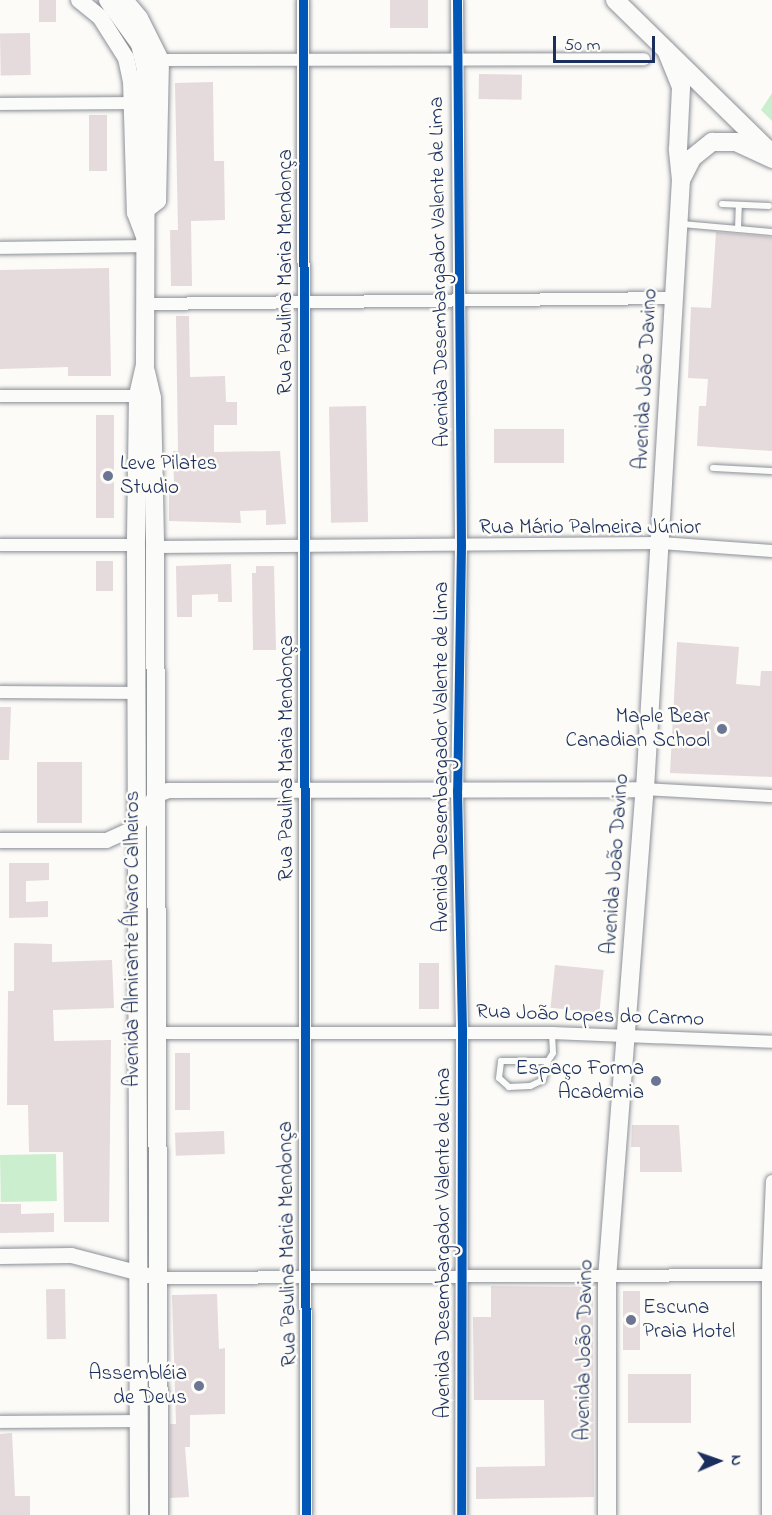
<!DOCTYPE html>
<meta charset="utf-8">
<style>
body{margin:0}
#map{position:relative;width:772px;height:1515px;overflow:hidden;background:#fcfbf8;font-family:"Indie Flower",sans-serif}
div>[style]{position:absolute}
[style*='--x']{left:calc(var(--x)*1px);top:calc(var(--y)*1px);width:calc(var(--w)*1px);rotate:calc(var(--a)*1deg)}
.green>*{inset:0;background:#caeece;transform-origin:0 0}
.building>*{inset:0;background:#e5dadc;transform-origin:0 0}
.roads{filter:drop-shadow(0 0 2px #8c9097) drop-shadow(0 0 2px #8c9097)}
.service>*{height:6px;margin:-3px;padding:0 3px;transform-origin:3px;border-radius:3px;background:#fbfbf9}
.minor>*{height:12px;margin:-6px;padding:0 6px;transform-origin:6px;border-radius:6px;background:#fbfbf9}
.tertiary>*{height:15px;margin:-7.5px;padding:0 7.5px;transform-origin:7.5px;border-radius:7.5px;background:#fbfbf9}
.secondary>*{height:16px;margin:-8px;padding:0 8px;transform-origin:8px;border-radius:8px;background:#fbfbf9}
.primary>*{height:18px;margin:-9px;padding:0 9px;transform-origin:9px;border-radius:9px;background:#fbfbf9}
.cycleway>*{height:9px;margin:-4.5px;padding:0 4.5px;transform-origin:4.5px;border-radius:4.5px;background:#0057b8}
.dots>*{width:16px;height:16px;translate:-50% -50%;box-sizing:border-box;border:3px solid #fdfcf7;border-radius:50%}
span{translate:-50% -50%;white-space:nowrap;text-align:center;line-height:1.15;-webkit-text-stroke:5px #fdfcf7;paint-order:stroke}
.street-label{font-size:21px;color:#1b2f5e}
.poi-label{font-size:21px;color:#1b2f5e}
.left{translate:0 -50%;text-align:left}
.right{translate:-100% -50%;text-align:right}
.north{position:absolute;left:688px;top:1431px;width:60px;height:60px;-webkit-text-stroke:4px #fdfcf7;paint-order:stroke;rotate:88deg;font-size:16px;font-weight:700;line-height:24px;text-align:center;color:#1b2f5e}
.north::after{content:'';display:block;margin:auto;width:21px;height:27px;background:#1b2f5e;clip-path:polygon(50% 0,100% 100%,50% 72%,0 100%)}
.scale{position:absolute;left:553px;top:36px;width:102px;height:27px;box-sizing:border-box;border:3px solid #1b2f5e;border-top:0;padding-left:8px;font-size:18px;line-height:21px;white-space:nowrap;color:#1b2f5e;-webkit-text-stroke:4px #fdfcf7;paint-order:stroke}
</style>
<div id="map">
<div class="green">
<i style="clip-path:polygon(772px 93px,772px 121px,761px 110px)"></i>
<i style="left:56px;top:1154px;width:47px;height:56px;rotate:89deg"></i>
</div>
<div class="building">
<i style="left:39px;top:0;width:17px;height:22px"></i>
<i style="left:390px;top:0;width:38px;height:28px"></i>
<i style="left:30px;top:33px;width:42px;height:30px;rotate:89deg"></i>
<i style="left:479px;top:74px;width:43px;height:25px;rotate:1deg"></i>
<i style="clip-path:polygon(213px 82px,214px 161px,224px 161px,225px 220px,191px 221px,192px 286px,171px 286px,170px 230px,178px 230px,175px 83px)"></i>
<i style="left:89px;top:115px;width:18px;height:56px"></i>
<i style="clip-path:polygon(716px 232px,772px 237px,772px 451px,697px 446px,699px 406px,706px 406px,708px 379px,688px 378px,691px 307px,711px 308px)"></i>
<i style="clip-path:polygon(109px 268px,111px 376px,68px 376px,68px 367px,0 369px,0 270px)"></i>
<i style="clip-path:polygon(176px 316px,189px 316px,190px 377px,225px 376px,226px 402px,237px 402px,237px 425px,214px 425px,214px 452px,280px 451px,286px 524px,266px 525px,266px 510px,240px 511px,241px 523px,169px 521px,169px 485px,174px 485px,173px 451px,178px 451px)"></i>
<i style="left:366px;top:406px;width:116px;height:37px;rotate:89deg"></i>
<i style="left:96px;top:415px;width:18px;height:103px"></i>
<i style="left:494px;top:429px;width:70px;height:34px"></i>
<i style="left:96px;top:561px;width:17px;height:30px"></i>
<i style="clip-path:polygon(231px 564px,232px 602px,218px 602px,218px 594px,192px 595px,192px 617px,177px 617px,176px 566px)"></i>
<i style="clip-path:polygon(256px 566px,274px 566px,276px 650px,253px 650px,252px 573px,256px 573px)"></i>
<i style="clip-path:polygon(677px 642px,739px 647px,736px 684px,760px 686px,761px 671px,772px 671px,772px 777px,670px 773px)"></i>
<i style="clip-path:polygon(0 707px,11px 707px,9px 760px,0 760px)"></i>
<i style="left:37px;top:762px;width:45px;height:61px"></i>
<i style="clip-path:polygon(9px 863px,49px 863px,49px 880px,26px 881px,26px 902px,48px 901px,48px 917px,9px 918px)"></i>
<i style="clip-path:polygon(14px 943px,52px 944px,52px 962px,112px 960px,114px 1008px,53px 1010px,54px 1041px,111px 1040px,109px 1222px,64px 1222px,63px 1152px,29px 1152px,28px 1105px,7px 1105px,8px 991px,14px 991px)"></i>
<i style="left:419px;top:963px;width:20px;height:46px"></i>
<i style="left:555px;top:965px;width:49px;height:43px;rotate:6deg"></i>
<i style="left:175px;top:1053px;width:15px;height:57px"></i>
<i style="clip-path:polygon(632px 1125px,679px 1125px,682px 1172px,640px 1172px,640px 1147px,631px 1147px)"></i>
<i style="left:224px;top:1131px;width:23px;height:49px;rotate:88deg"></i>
<i style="clip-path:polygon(0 1204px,21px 1204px,21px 1214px,54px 1213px,54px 1232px,0 1233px)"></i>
<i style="clip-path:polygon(491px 1286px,593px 1287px,594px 1497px,476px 1499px,476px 1467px,545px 1466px,544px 1400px,474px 1400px,473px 1317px,491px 1317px)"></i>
<i style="left:65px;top:1289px;width:50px;height:19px;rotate:89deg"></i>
<i style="left:623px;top:1291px;width:17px;height:59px"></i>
<i style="clip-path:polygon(217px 1294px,219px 1349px,225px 1348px,225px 1414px,190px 1415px,190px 1447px,185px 1447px,189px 1497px,170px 1498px,170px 1424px,176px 1424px,172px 1295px)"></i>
<i style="left:628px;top:1374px;width:63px;height:49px"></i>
<i style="clip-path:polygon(12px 1433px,15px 1496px,30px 1496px,30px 1515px,0 1515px,0 1434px)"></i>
</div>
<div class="roads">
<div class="service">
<i style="--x:722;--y:204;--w:47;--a:2.4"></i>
<i style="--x:682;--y:224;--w:90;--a:5.1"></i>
<i style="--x:738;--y:229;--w:24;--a:-88"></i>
<i style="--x:713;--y:468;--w:59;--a:2.9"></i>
<i style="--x:548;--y:1061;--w:20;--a:105"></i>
<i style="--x:543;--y:1080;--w:14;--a:155"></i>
<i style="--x:530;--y:1086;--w:21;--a:177"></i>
<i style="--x:509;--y:1087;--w:13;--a:-138"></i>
<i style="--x:499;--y:1078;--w:17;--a:-83"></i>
<i style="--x:501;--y:1061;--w:47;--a:0"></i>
<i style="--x:548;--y:1061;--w:9;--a:-58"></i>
<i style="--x:553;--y:1053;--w:20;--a:-93"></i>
</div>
<div class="minor">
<i style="--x:303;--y:0;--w:1515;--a:89.89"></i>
<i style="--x:457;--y:0;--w:546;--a:89.58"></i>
<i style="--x:461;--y:546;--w:244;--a:90.9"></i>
<i style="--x:457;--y:790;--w:242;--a:88.8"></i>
<i style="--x:462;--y:1032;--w:483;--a:90.1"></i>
<i style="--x:161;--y:60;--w:483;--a:-0.1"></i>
<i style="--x:0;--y:104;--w:131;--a:-0.4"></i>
<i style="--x:0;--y:248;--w:144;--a:-0.8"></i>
<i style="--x:144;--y:304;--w:528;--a:-0.65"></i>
<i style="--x:0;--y:396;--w:138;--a:0"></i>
<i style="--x:0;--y:545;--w:136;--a:0"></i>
<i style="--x:155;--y:547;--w:506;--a:-0.45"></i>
<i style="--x:661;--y:543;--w:111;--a:4.1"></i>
<i style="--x:0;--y:692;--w:137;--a:0.4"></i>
<i style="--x:645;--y:789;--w:127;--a:3.2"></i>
<i style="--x:155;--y:1033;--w:397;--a:0"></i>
<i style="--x:552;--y:1033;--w:220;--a:2.3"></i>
<i style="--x:158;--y:1278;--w:614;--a:-0.28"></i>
<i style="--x:0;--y:1422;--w:138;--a:-0.4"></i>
<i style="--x:768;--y:1515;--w:240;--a:-90"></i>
<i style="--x:768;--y:1275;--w:94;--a:-87.6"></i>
</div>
<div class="tertiary">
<i style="--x:0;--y:840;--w:106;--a:0"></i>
<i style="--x:106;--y:840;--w:34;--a:-24"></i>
<i style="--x:137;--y:826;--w:36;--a:-60"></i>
<i style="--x:155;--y:795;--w:14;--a:-21"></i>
<i style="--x:168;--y:790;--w:477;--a:-0.1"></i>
<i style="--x:0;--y:1256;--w:71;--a:-0.8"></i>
<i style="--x:71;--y:1255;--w:79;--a:14.7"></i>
</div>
<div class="secondary">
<i style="--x:79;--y:0;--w:27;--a:39"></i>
<i style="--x:100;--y:17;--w:49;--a:57.6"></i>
<i style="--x:126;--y:58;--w:24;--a:78"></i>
<i style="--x:131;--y:81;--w:132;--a:88.3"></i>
<i style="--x:135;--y:213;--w:26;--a:69"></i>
<i style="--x:125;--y:0;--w:23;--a:50"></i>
<i style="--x:140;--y:18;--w:47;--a:63.4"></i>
<i style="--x:161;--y:60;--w:141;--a:91.2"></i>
<i style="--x:158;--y:201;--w:18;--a:142"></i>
</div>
<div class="primary">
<i style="--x:108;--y:0;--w:54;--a:54"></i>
<i style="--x:140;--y:44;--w:27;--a:77"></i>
<i style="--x:146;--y:70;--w:295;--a:90.2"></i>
<i style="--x:145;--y:365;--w:32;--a:103"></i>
<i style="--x:138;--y:396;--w:149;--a:90.8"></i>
<i style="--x:136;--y:545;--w:970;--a:89.82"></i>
<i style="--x:615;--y:0;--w:220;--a:44.4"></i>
<i style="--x:681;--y:180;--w:25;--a:-63"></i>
<i style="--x:692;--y:158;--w:26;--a:-39"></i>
<i style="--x:712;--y:142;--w:24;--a:0"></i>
<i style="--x:736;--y:142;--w:40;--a:25"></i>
<i style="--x:146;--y:372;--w:27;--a:77"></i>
<i style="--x:152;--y:398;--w:149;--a:88.8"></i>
<i style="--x:155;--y:547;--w:968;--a:89.76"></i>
<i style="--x:607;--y:1515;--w:237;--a:-90"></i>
<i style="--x:607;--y:1278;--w:490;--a:-85.6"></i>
<i style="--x:645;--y:789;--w:610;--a:-86.62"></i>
<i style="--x:681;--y:180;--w:31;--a:-96"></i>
<i style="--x:678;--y:149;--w:62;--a:-87.2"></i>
<i style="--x:681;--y:87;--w:40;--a:-112"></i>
</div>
</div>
<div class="cycleway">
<i style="--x:303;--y:0;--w:1515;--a:89.89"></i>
<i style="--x:457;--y:0;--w:546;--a:89.58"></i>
<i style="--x:461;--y:546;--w:244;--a:90.9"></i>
<i style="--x:457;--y:790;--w:242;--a:88.8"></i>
<i style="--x:462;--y:1032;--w:483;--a:90.1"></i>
</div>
<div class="dots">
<i style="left:108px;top:476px;background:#6a7694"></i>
<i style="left:722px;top:729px;background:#6a7694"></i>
<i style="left:656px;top:1081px;background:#6a7694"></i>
<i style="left:631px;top:1320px;background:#6a7694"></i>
<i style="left:199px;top:1386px;background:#6a7694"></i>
</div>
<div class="street-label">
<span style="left:286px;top:272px;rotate:-90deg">Rua Paulina Maria Mendonça</span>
<span style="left:440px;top:272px;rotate:-91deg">Avenida Desembargador Valente de Lima</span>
<span style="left:646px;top:379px;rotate:-87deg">Avenida João Davino</span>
<span style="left:590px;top:528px">Rua Mário Palmeira Júnior</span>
<span style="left:442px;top:757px;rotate:-90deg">Avenida Desembargador Valente de Lima</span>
<span style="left:287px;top:758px;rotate:-90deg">Rua Paulina Maria Mendonça</span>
<span style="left:616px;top:864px;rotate:-86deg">Avenida João Davino</span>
<span style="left:133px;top:939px;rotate:-90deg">Avenida Almirante Álvaro Calheiros</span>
<span style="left:590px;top:1016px;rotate:2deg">Rua João Lopes do Carmo</span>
<span style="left:444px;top:1243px;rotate:-90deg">Avenida Desembargador Valente de Lima</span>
<span style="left:288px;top:1244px;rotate:-91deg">Rua Paulina Maria Mendonça</span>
<span style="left:585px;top:1350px;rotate:-89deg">Avenida João Davino</span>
</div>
<div class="poi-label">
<span class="left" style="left:120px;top:476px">Leve Pilates<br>Studio</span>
<span class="right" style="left:710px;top:729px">Maple Bear<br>Canadian School</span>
<span class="right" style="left:644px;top:1081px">Espaço Forma<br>Academia</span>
<span class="left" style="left:643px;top:1320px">Escuna<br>Praia Hotel</span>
<span class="right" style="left:187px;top:1386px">Assembléia<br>de Deus</span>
</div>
<div class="north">N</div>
<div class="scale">50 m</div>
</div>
